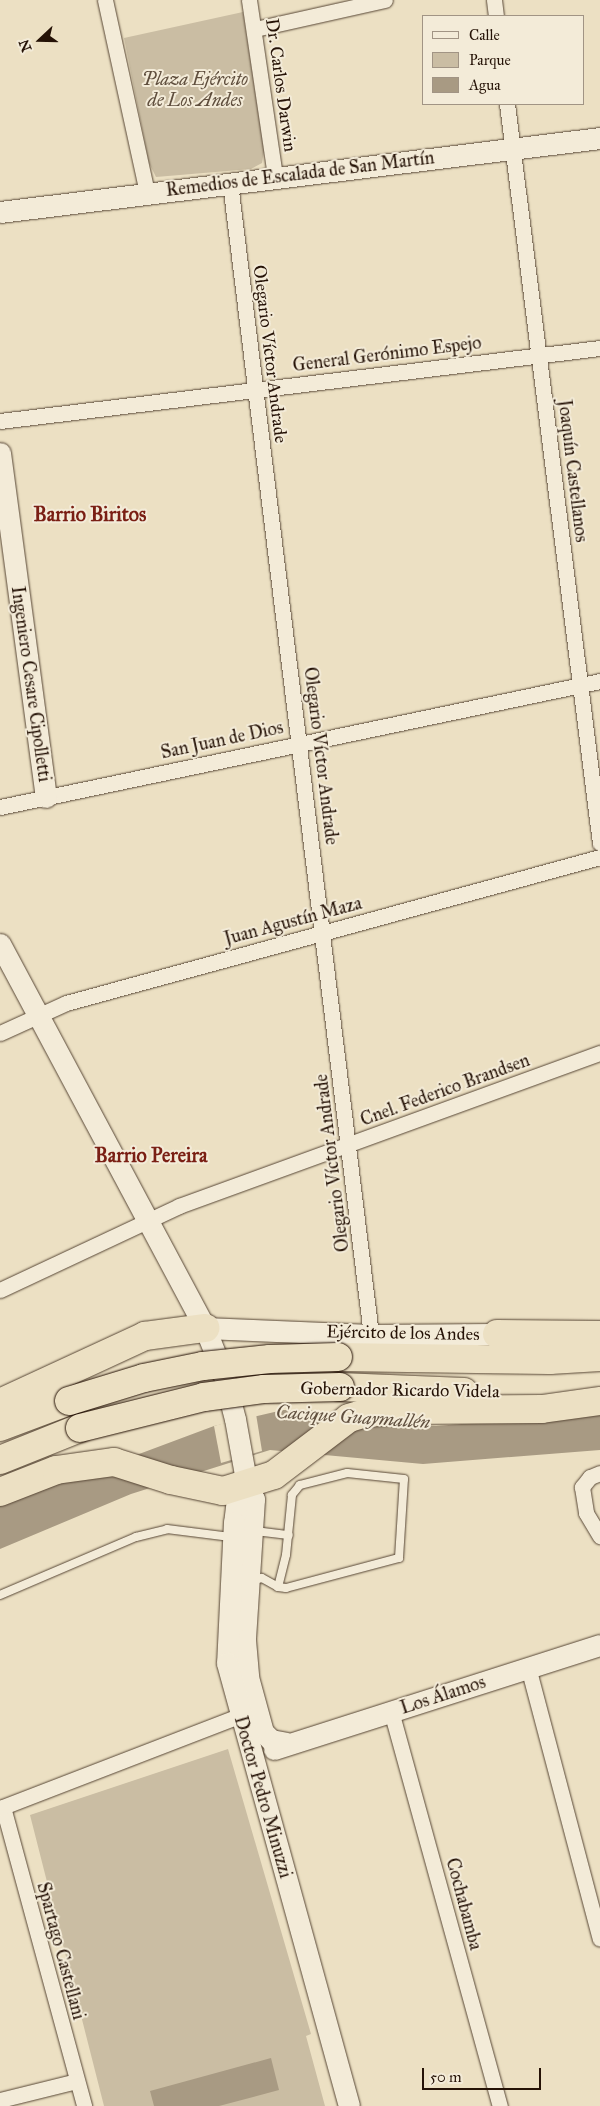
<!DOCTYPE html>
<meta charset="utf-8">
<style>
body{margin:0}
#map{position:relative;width:600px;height:2106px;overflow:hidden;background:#ece0c3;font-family:"IM FELL Great Primer",serif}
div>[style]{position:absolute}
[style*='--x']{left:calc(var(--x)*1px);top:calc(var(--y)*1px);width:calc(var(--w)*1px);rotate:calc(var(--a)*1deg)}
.green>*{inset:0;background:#cabda3}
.water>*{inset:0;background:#a89a83}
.pier>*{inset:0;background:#ece0c3}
.roads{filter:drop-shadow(0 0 1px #574635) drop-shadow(0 0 1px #574635)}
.lane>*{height:8px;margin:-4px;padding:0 4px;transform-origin:4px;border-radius:4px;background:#f3ebd8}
.street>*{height:15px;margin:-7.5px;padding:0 7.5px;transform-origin:7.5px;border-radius:7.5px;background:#f3ebd8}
.secondary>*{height:21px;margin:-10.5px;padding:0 10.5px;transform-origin:10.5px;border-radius:10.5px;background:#f3ebd8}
.highway>*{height:28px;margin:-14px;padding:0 14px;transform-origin:14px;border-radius:14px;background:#ece0c3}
.bridges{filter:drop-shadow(0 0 1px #251206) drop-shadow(0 0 1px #251206)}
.highway-bridge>*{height:28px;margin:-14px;padding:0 14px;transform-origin:14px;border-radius:14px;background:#ece0c3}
span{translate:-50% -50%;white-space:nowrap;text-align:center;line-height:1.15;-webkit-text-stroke:4px #f3ebd8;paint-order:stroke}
.park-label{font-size:18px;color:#5f4e3d;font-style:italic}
.street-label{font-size:18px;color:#251206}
.water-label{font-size:19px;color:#604f3e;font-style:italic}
.quarter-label{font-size:20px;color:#7a1f14;font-weight:700}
.legend{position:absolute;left:422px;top:15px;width:162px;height:90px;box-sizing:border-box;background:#f3ebd8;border:1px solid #a19484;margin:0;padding:6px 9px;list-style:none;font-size:15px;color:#251206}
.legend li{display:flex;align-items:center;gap:10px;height:25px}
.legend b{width:25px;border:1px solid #a19484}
.north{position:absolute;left:15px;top:15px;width:50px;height:50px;-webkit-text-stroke:4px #f3ebd8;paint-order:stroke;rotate:249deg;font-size:14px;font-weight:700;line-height:20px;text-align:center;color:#251206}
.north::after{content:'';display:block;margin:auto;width:18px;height:22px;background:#251206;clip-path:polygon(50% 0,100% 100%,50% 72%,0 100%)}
.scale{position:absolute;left:422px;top:2068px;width:119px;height:22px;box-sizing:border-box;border:2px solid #251206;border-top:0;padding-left:6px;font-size:15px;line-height:18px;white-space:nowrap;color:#251206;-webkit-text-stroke:4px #f3ebd8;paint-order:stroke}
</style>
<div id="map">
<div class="green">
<i style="clip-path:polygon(243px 12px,264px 151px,262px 163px,251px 169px,156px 177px,149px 163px,124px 38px)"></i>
<i style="clip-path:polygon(228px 1749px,311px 2034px,306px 2036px,325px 2106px,104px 2106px,30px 1815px)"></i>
</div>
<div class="water">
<i style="clip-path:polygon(283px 1410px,310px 1410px,378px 1424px,436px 1426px,600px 1413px,600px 1450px,423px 1464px,270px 1450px,131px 1494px,0 1549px,0 1506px,214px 1426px)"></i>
<i style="clip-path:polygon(271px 2058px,279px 2090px,219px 2106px,154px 2106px,150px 2091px)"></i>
</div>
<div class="pier">
<i style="clip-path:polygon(256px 1414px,262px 1451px,221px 1463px,214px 1426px)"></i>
</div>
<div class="roads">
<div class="lane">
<i style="--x:255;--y:1531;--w:34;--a:7"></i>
<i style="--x:250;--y:1581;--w:12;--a:-14"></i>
<i style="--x:262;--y:1578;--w:18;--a:29"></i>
<i style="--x:278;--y:1587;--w:8;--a:7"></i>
<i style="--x:286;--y:1588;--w:117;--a:-14.9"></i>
<i style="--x:399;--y:1558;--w:79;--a:-86.4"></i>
<i style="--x:404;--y:1479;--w:57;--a:-174"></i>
<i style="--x:347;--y:1473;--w:49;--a:165.7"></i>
<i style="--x:300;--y:1485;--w:13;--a:129"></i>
<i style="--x:292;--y:1495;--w:60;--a:95.7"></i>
<i style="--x:286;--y:1555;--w:33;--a:104"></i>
<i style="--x:0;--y:1595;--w:148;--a:-23.1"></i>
<i style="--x:136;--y:1537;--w:32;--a:-14"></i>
<i style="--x:167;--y:1529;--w:64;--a:7.1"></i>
</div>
<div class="street">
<i style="--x:105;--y:0;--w:198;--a:77.7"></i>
<i style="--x:249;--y:0;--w:178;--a:81.6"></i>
<i style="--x:494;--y:0;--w:16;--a:83"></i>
<i style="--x:255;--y:29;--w:133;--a:-12.6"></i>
<i style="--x:507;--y:104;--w:745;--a:82.83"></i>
<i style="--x:230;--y:183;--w:1161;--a:83.02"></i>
<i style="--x:0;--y:421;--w:604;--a:-6.94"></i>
<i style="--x:0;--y:807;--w:613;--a:-11.86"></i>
<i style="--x:0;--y:1033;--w:72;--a:-24.4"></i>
<i style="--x:66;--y:1003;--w:554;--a:-15.29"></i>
<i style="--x:0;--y:1290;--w:198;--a:-25.1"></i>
<i style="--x:179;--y:1206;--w:448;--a:-20"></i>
<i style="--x:600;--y:1473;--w:11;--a:158"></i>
<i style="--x:590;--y:1477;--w:13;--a:129"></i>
<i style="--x:582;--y:1487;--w:26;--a:81"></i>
<i style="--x:586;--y:1513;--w:27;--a:59"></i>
<i style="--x:528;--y:1667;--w:281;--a:75.2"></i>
<i style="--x:391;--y:1711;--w:410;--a:74.6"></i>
<i style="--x:3;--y:1807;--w:310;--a:74.8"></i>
<i style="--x:0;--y:1808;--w:256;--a:-21.1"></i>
<i style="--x:0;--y:2100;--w:79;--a:-13.9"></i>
</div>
<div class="secondary">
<i style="--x:0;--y:212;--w:605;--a:-7.03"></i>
<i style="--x:0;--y:453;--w:347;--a:82.4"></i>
<i style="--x:0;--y:944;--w:435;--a:61.9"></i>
<i style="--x:205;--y:1328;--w:52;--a:68.4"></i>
<i style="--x:224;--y:1376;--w:44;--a:75.7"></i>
<i style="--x:235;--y:1419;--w:68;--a:79.8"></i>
<i style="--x:247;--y:1486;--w:15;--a:62"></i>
<i style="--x:254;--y:1499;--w:141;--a:93.7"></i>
<i style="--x:245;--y:1640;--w:37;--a:85"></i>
<i style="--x:248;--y:1677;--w:57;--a:74.7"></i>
<i style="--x:263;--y:1732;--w:11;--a:45"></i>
<i style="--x:271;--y:1740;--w:15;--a:11"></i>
<i style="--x:205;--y:1328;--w:166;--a:2.4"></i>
<i style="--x:371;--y:1335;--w:126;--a:-0.5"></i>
<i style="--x:247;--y:1486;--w:16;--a:128"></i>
<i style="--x:237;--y:1499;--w:23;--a:97"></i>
<i style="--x:234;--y:1522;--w:141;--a:92.8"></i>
<i style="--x:227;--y:1663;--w:459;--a:74.6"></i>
<i style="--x:274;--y:1749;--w:342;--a:-17.7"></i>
</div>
<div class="highway">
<i style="--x:497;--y:1334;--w:103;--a:0.6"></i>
<i style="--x:338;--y:1357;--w:212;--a:0.8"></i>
<i style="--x:550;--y:1360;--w:50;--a:-3.4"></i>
<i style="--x:340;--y:1387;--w:124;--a:2.3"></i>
<i style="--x:0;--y:1403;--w:160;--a:-24.8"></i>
<i style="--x:145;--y:1336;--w:61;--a:-7.6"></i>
<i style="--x:0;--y:1427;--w:74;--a:-20.6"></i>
<i style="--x:0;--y:1460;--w:86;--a:-21.8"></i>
<i style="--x:0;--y:1492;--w:60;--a:-21.4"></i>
<i style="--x:56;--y:1470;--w:59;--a:-7.9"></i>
<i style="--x:114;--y:1462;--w:60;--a:17.5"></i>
<i style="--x:171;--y:1480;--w:53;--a:11.9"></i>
<i style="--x:223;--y:1491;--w:53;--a:-17.4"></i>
<i style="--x:274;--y:1475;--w:94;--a:-37.2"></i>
<i style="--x:349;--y:1418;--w:17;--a:-17"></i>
<i style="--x:365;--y:1413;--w:40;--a:-4.3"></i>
<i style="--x:405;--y:1410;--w:137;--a:-0.4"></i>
<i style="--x:542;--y:1409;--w:59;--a:-7.9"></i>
</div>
</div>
<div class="bridges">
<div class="highway-bridge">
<i style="--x:69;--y:1401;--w:78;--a:-17"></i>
<i style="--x:144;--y:1378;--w:60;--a:-11.5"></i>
<i style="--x:203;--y:1366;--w:67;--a:-6"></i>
<i style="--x:270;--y:1359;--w:68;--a:-1.7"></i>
<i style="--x:80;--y:1428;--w:128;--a:-14"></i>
<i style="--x:204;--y:1397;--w:61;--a:-7.6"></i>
<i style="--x:264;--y:1389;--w:76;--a:-1.5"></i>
</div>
</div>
<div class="park-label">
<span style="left:195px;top:90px">Plaza Ejército<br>de Los Andes</span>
</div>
<div class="street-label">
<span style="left:281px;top:85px;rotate:82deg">Dr. Carlos Darwin</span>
<span style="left:300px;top:174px;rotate:-7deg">Remedios de Escalada de San Martín</span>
<span style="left:270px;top:354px;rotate:83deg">Olegario Víctor Andrade</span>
<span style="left:387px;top:354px;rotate:-7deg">General Gerónimo Espejo</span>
<span style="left:573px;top:471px;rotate:83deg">Joaquín Castellanos</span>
<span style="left:31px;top:684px;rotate:82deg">Ingeniero Cesare Cipolletti</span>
<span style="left:222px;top:740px;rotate:-12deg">San Juan de Dios</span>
<span style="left:321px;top:756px;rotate:83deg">Olegario Víctor Andrade</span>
<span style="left:293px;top:921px;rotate:-15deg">Juan Agustín Maza</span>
<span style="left:445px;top:1090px;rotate:-20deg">Cnel. Federico Brandsen</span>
<span style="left:332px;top:1163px;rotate:-97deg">Olegario Víctor Andrade</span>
<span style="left:403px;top:1333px;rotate:1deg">Ejército de los Andes</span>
<span style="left:400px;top:1390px;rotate:1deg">Gobernador Ricardo Videla</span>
<span style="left:443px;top:1695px;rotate:-18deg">Los Álamos</span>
<span style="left:263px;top:1797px;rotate:74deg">Doctor Pedro Minuzzi</span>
<span style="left:464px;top:1904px;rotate:75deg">Cochabamba</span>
<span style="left:61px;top:1951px;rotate:75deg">Spartago Castellani</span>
</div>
<div class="water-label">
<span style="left:353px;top:1417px;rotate:4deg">Cacique Guaymallén</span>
</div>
<div class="quarter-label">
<span style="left:90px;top:514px">Barrio Biritos</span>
<span style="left:151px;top:1155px">Barrio Pereira</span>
</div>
<ul class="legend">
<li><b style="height:6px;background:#f3ebd8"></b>Calle</li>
<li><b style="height:14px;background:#cabda3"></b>Parque</li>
<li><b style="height:14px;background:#a89a83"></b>Agua</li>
</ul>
<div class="north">N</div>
<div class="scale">50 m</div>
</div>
